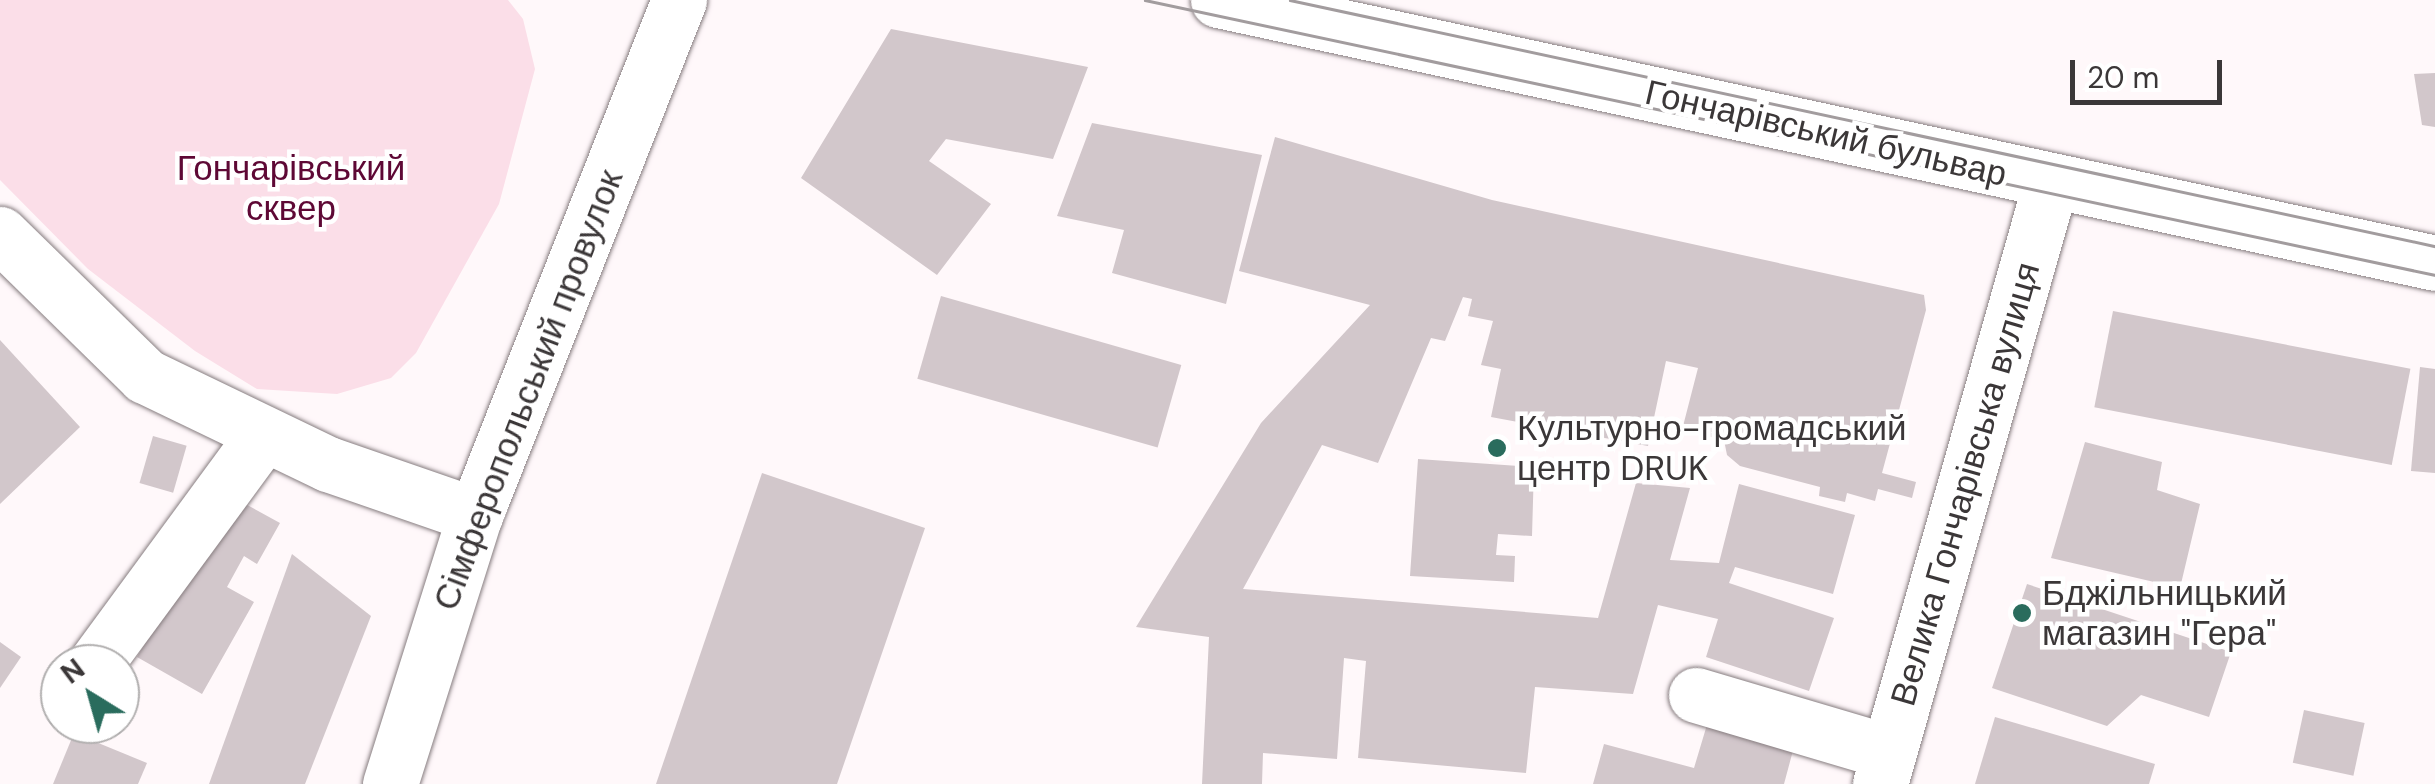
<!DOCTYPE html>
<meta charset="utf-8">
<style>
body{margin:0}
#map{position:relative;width:2435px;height:784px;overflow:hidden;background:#fff8fa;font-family:"DM Sans",sans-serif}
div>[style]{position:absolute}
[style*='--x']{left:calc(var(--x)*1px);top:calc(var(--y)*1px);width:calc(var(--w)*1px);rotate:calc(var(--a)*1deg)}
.green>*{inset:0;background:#fbdee8}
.building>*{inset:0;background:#d2c7cb;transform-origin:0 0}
.roads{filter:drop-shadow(0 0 2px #877d80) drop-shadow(0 0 2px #877d80)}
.minor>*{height:55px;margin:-27.5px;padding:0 27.5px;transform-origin:27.5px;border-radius:27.5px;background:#fff}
.major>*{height:55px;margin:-27.5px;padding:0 27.5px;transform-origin:27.5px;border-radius:27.5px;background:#fff}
.tram>*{height:2.5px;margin:-1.25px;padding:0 1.25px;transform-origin:1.25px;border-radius:1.25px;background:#a29c9e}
.dots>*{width:28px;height:28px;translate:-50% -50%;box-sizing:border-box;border:5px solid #fff;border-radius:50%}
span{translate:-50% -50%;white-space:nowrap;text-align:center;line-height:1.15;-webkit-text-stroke:9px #fff;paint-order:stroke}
.street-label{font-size:35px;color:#3b3738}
.park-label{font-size:35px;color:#5e0835}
.poi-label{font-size:35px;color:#3b3738}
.left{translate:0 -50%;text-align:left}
.north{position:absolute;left:40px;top:644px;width:100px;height:100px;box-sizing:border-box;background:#fff;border:2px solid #b1afaf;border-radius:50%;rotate:323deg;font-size:28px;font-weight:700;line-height:40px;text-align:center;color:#3b3738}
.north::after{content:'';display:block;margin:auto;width:35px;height:45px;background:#2a6c5d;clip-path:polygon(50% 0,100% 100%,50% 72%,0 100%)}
.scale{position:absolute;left:2070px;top:60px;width:152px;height:45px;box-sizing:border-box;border:5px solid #3b3738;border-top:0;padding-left:12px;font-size:30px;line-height:35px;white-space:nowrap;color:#3b3738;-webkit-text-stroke:8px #fff;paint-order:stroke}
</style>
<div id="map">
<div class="green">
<i style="clip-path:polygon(0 0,508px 0,523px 19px,535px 69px,499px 204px,416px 353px,391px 378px,337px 394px,257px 389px,195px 351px,88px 269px,0 180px)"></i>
</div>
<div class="building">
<i style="clip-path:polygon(891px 29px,1088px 67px,1053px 159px,946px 139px,929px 161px,991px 204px,937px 275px,801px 178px)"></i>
<i style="clip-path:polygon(2435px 73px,2435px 127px,2422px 125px,2414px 74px)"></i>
<i style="clip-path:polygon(1092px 123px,1262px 155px,1226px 304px,1112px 273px,1124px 230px,1057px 216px)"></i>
<i style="clip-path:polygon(1275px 137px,1492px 200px,1924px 295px,1926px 310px,1882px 473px,1916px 482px,1912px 498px,1878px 489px,1875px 501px,1847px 493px,1845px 502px,1819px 496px,1820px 487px,1740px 466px,1727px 455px,1724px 440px,1682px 430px,1698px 368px,1666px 361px,1648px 446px,1491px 417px,1501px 369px,1481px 365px,1493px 321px,1468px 316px,1472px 299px,1463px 297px,1445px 341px,1431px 338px,1378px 463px,1322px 445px,1243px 589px,1598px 618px,1636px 483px,1690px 488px,1670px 560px,1719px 563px,1739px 484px,1855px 515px,1833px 594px,1735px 567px,1729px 583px,1834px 618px,1809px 691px,1706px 657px,1718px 619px,1658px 605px,1633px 694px,1535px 687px,1526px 773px,1358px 758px,1366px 661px,1344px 658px,1337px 759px,1263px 753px,1262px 784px,1202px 784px,1209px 637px,1136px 627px,1261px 423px,1370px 305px,1239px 271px)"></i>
<i style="left:941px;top:296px;width:250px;height:86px;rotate:16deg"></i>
<i style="left:2113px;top:311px;width:303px;height:98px;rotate:11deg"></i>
<i style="clip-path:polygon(0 340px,80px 427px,0 504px)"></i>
<i style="clip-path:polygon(2420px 367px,2435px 369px,2435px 473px,2411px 471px)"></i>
<i style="left:153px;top:436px;width:35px;height:49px;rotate:16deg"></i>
<i style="clip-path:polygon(2085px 442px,2162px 462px,2157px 490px,2200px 504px,2180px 588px,2051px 558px)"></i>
<i style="clip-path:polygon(1418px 459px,1534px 467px,1532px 536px,1498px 534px,1496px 555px,1515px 556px,1514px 582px,1410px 576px)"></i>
<i style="clip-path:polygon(762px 473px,925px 528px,837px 784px,656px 784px)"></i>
<i style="clip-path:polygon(229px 495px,280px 523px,257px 564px,244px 556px,227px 587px,254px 602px,202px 694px,137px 657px)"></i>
<i style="clip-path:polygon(292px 554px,371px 616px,305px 784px,209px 784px)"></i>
<i style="clip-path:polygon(2027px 584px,2231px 652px,2209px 717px,2141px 695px,2107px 726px,1992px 688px)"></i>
<i style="clip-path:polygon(0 642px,21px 657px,0 688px)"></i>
<i style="left:2304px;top:710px;width:62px;height:54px;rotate:12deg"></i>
<i style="clip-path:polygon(1995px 717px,2155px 764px,2149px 784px,1975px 784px)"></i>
<i style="clip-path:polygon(1709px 718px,1795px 743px,1784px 784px,1593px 784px,1604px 744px,1694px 768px)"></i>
<i style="clip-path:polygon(74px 733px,147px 763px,138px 784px,53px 784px)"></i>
</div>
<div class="roads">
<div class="minor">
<i style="--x:0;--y:234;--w:203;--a:44.4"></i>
<i style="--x:145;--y:376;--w:203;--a:25.7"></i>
<i style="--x:328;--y:464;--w:156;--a:19.1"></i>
<i style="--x:95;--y:664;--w:284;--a:-53.7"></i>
<i style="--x:1696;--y:695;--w:201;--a:16.5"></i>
<i style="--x:390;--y:784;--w:282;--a:-72.5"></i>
<i style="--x:475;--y:515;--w:554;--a:-68.39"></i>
</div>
<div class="major">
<i style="--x:1218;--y:0;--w:1245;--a:12.19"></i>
<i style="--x:1880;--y:784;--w:623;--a:-74.16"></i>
</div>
</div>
<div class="tram">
<i style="--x:1145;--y:0;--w:1319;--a:12.03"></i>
<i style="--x:1290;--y:0;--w:1171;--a:12.13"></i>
</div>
<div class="dots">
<i style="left:1497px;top:448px;background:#2a6c5d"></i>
<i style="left:2022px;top:613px;background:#2a6c5d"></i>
</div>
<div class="street-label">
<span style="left:1826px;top:133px;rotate:13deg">Гончарівський бульвар</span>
<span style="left:528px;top:390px;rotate:-69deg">Сімферопольський провулок</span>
<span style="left:1965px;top:484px;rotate:-74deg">Велика Гончарівська вулиця</span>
</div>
<div class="park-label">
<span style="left:291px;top:188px">Гончарівський<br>сквер</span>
</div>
<div class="poi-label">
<span class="left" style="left:1517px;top:448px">Культурно-громадський<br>центр DRUK</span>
<span class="left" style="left:2042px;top:613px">Бджільницький<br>магазин "Гера"</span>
</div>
<div class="north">N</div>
<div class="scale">20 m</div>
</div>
